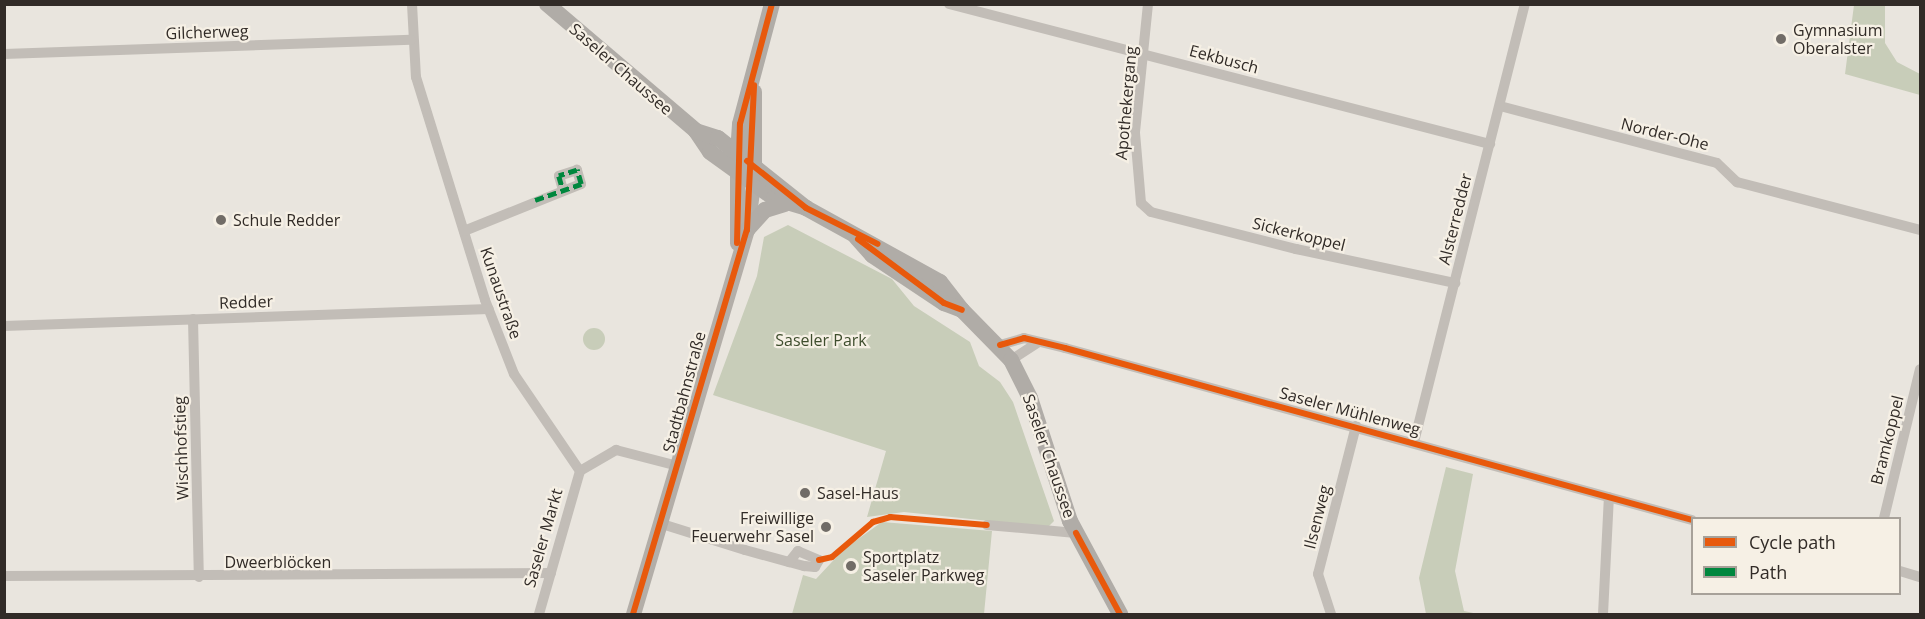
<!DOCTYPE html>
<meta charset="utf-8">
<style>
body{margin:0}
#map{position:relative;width:1925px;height:619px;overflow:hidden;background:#e9e5de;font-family:"Open Sans",sans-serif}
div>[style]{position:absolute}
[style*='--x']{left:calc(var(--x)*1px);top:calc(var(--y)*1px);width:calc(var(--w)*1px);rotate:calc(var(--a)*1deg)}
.green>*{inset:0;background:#c8cdb9}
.round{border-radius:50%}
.minor>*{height:10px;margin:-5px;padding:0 5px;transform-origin:5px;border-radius:5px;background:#c2bdb7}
.secondary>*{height:15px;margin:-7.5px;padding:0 7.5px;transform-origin:7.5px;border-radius:7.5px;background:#b3aea8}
.primary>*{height:16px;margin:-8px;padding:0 8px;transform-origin:8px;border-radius:8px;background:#b0aca7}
.quiet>*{height:4.5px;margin-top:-2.25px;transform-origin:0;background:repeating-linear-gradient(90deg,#00873e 0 9px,transparent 0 13.5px)}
.cycleway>*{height:6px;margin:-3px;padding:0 3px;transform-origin:3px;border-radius:3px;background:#e8590c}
.dots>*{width:16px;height:16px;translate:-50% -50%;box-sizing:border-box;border:3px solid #f6f0e5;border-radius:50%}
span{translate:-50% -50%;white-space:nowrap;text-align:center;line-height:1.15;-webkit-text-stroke:4.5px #f6f0e5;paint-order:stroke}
.poi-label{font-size:16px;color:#312b27}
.left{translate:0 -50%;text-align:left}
.right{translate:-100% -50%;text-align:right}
.street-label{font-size:16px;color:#312b27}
.park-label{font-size:16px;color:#3e4d2d}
.frame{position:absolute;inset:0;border:6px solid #312b27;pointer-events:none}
.legend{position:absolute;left:1691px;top:517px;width:210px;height:78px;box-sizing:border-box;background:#f6f0e5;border:2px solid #a7a199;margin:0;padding:8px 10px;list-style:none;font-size:18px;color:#312b27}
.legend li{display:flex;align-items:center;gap:12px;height:30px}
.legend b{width:30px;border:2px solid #a7a199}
</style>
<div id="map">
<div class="green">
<i style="clip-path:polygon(1854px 5px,1885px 5px,1885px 43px,1897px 62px,1920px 74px,1920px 95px,1845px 74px)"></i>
<i style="clip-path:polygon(788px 225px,892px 279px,914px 306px,970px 342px,979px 366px,1000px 382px,1013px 402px,1054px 521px,1048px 527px,904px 512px,867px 517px,886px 451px,713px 395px,757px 276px,764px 237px)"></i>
<i class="round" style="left:583px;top:328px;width:22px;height:22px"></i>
<i style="clip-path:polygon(1446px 467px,1473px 474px,1455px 571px,1464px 611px,1478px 614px,1426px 614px,1419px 578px)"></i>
<i style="clip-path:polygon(882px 522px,992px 531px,984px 614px,792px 614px,803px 575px,816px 579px,844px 549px)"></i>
</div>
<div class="minor">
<i style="--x:412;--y:4;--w:73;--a:86.9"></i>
<i style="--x:416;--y:77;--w:233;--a:72.8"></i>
<i style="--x:485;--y:300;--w:79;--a:68.6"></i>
<i style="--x:514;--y:374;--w:117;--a:55.8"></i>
<i style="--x:949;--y:4;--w:559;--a:14.51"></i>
<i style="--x:1148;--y:4;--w:130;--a:95.8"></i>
<i style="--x:1135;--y:133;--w:70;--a:85.1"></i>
<i style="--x:1141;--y:203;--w:13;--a:42"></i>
<i style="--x:1151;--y:212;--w:150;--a:14.3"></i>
<i style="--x:1296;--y:249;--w:163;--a:12.1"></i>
<i style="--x:4;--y:54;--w:407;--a:-2"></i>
<i style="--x:1500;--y:106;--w:224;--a:14.7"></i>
<i style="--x:1717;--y:163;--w:28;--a:44"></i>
<i style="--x:1737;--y:182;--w:189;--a:14.7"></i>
<i style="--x:464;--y:231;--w:126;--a:-21.9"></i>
<i style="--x:581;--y:184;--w:15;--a:-106"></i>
<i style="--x:577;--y:170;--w:19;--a:162"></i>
<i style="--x:559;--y:176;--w:15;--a:74"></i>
<i style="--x:193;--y:319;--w:258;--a:88.7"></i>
<i style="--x:4;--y:326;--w:485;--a:-2"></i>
<i style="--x:1000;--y:345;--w:25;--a:-16"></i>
<i style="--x:1024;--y:338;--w:42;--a:13.7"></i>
<i style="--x:1065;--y:348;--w:650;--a:15.34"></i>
<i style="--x:1011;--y:360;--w:33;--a:-33"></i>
<i style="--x:1414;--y:442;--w:452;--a:-75.8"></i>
<i style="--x:580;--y:471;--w:42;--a:-30.3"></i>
<i style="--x:616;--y:450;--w:64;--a:14.5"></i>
<i style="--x:1884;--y:518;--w:153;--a:-76.4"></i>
<i style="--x:662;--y:524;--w:87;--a:17.4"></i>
<i style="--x:745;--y:550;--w:46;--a:15.3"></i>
<i style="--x:789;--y:562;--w:16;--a:15"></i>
<i style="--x:804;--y:566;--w:11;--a:5"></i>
<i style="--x:815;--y:567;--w:8;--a:-60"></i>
<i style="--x:819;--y:560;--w:23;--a:-157"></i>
<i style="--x:798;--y:551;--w:14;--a:129"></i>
<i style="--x:987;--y:525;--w:89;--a:5.1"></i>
<i style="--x:1900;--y:571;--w:21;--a:17"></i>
<i style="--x:4;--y:576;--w:547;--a:-0.31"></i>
<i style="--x:539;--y:614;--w:149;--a:-74"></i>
<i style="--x:1331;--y:614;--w:42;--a:-108"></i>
<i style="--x:1318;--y:574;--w:153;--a:-75.6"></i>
<i style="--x:1603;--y:614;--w:117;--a:-87.1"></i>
</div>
<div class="secondary">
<i style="--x:737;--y:243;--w:81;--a:-90"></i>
<i style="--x:633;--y:614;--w:401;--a:-73.5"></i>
<i style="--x:747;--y:230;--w:46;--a:-82.6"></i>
</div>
<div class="primary">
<i style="--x:547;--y:4;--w:196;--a:40.4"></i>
<i style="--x:696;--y:131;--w:25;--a:56"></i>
<i style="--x:710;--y:152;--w:79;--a:35.7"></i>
<i style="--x:774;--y:198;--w:34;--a:17"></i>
<i style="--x:696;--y:131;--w:23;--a:18"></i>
<i style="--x:718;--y:138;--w:112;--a:38.5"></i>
<i style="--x:806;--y:208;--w:153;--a:28.9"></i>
<i style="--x:940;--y:282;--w:36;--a:52"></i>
<i style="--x:738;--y:153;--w:29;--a:-86"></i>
<i style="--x:740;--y:124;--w:124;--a:-75.1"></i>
<i style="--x:754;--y:174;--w:82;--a:-90"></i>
<i style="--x:747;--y:230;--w:27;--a:-48"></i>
<i style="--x:765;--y:210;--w:21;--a:-17"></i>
<i style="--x:856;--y:237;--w:24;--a:48"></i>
<i style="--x:872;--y:255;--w:87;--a:33.7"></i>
<i style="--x:944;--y:303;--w:19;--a:21"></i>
<i style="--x:962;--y:310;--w:70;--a:45.6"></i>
<i style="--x:1011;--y:360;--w:42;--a:63.4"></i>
<i style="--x:1030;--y:398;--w:129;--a:72"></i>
<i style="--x:1070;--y:521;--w:106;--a:61.7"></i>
</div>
<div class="quiet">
<i style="--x:535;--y:200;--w:49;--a:-19.2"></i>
<i style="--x:581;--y:184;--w:15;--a:-106"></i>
<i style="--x:577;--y:170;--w:19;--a:162"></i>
<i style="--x:559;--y:176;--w:15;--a:74"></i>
</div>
<div class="cycleway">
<i style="--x:747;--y:161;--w:75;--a:38.5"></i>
<i style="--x:806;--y:208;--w:80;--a:26.6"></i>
<i style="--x:858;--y:239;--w:107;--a:36.7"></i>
<i style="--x:944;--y:303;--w:19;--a:21"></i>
<i style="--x:737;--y:243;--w:119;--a:-88.6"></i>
<i style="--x:740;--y:124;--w:124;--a:-75.1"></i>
<i style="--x:1000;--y:345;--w:25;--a:-16"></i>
<i style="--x:1024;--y:338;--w:42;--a:13.7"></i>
<i style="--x:1065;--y:348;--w:650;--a:15.34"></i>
<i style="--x:1076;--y:533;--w:92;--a:61.5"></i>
<i style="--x:819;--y:560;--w:13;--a:-13"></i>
<i style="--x:832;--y:557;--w:54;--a:-40.5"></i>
<i style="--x:873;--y:522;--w:18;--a:-16"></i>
<i style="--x:890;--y:517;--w:97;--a:4.7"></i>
<i style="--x:633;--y:614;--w:401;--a:-73.5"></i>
<i style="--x:747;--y:230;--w:145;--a:-87.2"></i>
</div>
<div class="dots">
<i style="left:1781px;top:39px;background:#716c67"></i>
<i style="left:221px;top:220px;background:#716c67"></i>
<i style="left:805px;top:493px;background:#716c67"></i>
<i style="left:826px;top:527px;background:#716c67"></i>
<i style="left:851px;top:566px;background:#716c67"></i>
</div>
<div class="poi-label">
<span class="left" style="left:1793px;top:39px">Gymnasium<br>Oberalster</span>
<span class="left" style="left:233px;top:220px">Schule Redder</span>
<span class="left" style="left:817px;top:493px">Sasel-Haus</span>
<span class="right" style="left:814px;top:527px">Freiwillige<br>Feuerwehr Sasel</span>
<span class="left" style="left:863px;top:566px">Sportplatz<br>Saseler Parkweg</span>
</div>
<div class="street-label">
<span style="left:207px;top:32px;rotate:-2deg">Gilcherweg</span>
<span style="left:1224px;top:59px;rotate:15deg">Eekbusch</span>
<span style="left:621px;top:69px;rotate:41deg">Saseler Chaussee</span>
<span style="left:1126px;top:103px;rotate:-85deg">Apothekergang</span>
<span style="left:1665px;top:134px;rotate:14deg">Norder-Ohe</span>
<span style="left:1455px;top:219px;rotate:-76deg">Alsterredder</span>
<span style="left:1299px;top:234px;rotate:14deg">Sickerkoppel</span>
<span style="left:501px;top:293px;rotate:71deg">Kunaustraße</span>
<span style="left:246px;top:302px;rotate:-2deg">Redder</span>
<span style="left:684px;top:392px;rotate:-75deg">Stadtbahnstraße</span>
<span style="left:1350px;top:411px;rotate:15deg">Saseler Mühlenweg</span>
<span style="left:1887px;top:440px;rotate:-76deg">Bramkoppel</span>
<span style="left:181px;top:448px;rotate:-92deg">Wischhofstieg</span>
<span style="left:1049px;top:456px;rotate:71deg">Saseler Chaussee</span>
<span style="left:1317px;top:517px;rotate:-76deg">Ilsenweg</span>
<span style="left:543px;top:538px;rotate:-74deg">Saseler Markt</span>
<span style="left:278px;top:562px">Dweerblöcken</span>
</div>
<div class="park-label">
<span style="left:821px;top:340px">Saseler Park</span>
</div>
<div class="frame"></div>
<ul class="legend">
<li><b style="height:8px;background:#e8590c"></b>Cycle path</li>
<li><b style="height:8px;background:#00873e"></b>Path</li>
</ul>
</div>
